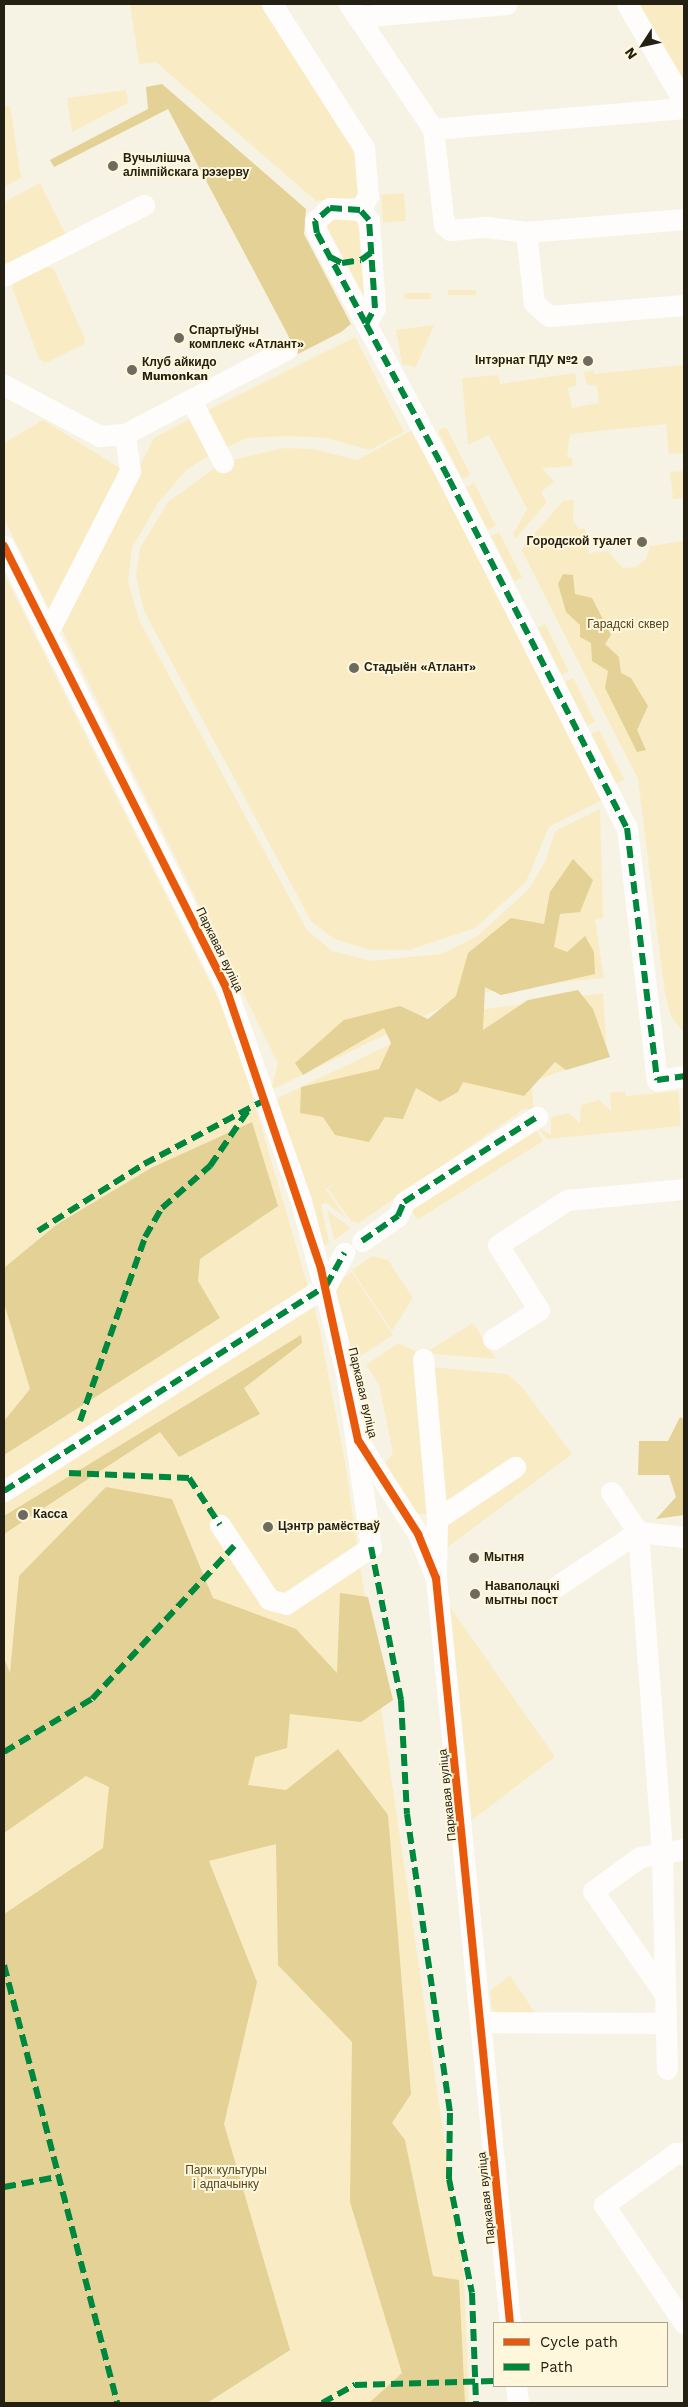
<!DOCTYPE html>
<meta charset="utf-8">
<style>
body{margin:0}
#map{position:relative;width:688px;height:2407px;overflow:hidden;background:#f7f3e4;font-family:"Work Sans",sans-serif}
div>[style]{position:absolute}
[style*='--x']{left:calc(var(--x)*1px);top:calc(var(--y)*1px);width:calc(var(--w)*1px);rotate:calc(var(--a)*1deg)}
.green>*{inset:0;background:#f9ecc4;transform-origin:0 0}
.forest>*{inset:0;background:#e3d195}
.minor>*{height:21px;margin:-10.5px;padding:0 10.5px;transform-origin:10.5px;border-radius:10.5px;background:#fefdfb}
.quiet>*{height:6px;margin-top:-3px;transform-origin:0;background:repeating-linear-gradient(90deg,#00873e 0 12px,transparent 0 18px)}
.cycleway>*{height:8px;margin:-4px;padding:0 4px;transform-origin:4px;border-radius:4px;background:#e8590c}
.dots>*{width:14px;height:14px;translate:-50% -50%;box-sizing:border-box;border:2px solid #fff7dc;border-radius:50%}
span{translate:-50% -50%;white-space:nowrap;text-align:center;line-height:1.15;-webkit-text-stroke:4px #fff7dc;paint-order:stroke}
.poi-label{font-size:12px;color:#242114;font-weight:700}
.left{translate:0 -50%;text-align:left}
.right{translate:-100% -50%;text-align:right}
.park-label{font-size:12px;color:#53471e}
.street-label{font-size:12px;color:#242114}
.frame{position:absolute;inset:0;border:5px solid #242114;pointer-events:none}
.legend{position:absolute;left:493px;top:2322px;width:175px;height:65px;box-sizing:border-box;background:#fff7dc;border:1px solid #a7a18c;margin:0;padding:6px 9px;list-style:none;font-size:15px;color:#242114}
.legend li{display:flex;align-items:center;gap:10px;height:25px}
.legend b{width:25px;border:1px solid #a7a18c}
.north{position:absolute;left:618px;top:20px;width:50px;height:50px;-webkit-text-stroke:4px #fff7dc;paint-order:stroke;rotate:235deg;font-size:14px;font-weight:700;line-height:20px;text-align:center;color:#242114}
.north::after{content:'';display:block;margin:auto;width:18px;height:22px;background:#242114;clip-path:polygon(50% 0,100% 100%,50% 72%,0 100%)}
</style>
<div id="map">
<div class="green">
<i style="clip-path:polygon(130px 4px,262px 4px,356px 151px,360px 197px,316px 201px,156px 62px,139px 64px)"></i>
<i style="clip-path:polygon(638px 4px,684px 4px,684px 83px)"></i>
<i style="clip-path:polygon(126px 90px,128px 103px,72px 132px,67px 98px)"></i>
<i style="clip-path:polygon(10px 106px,21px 178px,4px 187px,4px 107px)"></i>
<i style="clip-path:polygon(40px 183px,66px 235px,4px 267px,4px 202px)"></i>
<i style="left:404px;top:193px;width:28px;height:23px;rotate:86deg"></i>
<i style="clip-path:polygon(349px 215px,358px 222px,364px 296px,327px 227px,330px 217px)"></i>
<i style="clip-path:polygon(43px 265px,54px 269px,85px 339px,84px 344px,46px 363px,39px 359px,12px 287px,15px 278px)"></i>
<i style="left:476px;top:290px;width:5px;height:28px;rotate:90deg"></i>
<i style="left:431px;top:293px;width:6px;height:27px;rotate:90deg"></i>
<i style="clip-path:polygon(434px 325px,416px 367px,402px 364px,396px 330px)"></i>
<i style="clip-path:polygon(355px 337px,404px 432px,370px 450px,327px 438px,288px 436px,247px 438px,225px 448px,206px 411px)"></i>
<i style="clip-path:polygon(684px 365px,684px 453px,669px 454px,666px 424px,570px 434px,567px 457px,572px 458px,572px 466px,542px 468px,554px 482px,541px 492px,547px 502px,515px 539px,513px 534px,527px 509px,489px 435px,468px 445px,462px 378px,498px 375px,500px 384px,575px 373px,577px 385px,568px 388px,572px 408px,599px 403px,597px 386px,586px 384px,584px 372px,594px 370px,594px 374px)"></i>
<i style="clip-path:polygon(191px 418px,210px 455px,186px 470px,158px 503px,132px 548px,128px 581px,139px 620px,307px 930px,332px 951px,372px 961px,441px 954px,476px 937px,528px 890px,546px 860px,555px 831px,600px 809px,603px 918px,595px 920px,604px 978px,497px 989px,453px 1002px,271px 1090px,278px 1063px,59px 624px,154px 438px)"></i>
<i style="clip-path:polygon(43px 420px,125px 471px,49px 609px,4px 519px,4px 443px)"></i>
<i style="left:446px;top:427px;width:54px;height:9px;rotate:63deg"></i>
<i style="clip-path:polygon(412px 430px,602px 800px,549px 827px,526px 882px,475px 928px,409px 950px,370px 950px,334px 939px,311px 921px,144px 611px,136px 576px,140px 548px,168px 502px,223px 462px,284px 448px,313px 449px,357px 460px)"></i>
<i style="clip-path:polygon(684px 471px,684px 510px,683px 498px,673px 499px,670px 472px)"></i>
<i style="left:474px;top:483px;width:48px;height:9px;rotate:63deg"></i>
<i style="clip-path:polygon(574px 500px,573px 521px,579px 529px,585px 528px,589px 553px,608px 551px,623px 568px,636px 567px,646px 559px,650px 546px,684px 541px,684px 1033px,671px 1016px,665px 995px,638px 779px,521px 549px,563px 501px)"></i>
<i style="left:499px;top:532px;width:51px;height:9px;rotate:63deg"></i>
<i style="clip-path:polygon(4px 574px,232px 1026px,318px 1321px,345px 1462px,464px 2274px,469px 2403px,4px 2403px)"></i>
<i style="left:545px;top:624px;width:53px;height:8px;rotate:63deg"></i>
<i style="left:573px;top:678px;width:49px;height:9px;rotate:63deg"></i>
<i style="left:599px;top:730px;width:56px;height:9px;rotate:63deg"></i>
<i style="clip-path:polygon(603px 993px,607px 1055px,531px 1082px,534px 1109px,524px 1109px,359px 1223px,351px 1221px,328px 1189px,338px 1181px,326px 1189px,346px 1218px,325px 1202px,321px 1205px,329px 1243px,324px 1246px,276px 1099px,456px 1013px)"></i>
<i style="clip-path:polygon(625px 1091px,626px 1096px,678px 1091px,681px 1126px,547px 1139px,537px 1127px,551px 1135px,551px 1117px,569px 1113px,580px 1123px,581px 1105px,599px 1100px,611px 1111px,610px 1093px)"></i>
<i style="left:533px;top:1125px;width:19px;height:148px;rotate:58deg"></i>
<i style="clip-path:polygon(327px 1210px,351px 1228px,334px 1240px)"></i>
<i style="clip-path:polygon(372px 1256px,388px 1260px,413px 1298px,392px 1331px,352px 1270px)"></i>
<i style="clip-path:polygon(352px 1272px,393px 1335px,350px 1363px,332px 1285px)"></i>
<i style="clip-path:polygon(473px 1323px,496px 1359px,433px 1354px,430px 1350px)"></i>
<i style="clip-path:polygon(398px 1343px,417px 1352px,431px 1510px,425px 1514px,417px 1514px,383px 1466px,393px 1453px,379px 1385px,366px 1365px)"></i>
<i style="clip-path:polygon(433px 1367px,507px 1374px,522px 1387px,572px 1454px,445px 1549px,443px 1524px,525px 1468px,519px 1458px,442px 1509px)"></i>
<i style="clip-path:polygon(450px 1607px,555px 1757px,472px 1820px)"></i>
<i style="clip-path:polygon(510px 1975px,537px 2016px,497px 2013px,492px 2009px,490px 1991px)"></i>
</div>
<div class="forest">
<i style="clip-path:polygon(162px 84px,306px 209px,304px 234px,351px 324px,341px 332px,298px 354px,168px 109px,54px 167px,50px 160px,148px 109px,146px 87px)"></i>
<i style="clip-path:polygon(563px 574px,573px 575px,575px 594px,592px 598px,611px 635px,605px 644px,619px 657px,621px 673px,631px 678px,648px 706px,637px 730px,646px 750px,637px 752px,605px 688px,608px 671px,592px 661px,591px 643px,580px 637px,580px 625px,566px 612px,558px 584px)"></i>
<i style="clip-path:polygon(573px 859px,593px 880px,580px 912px,560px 914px,554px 947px,567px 952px,585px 936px,594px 952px,595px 974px,501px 995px,485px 987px,483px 1030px,528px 1000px,578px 990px,593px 1009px,610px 1057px,566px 1070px,555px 1062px,524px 1096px,463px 1082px,458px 1092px,440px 1102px,416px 1088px,403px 1119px,385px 1117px,369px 1142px,335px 1135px,323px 1117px,300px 1113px,301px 1087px,379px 1069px,391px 1043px,384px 1028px,303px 1075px,295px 1063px,344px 1020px,400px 1006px,428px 1019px,456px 996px,468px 953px,511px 918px,544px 924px,550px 892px)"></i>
<i style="clip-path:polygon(252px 1122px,278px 1206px,200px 1259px,198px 1281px,220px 1318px,4px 1455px,4px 1421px,30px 1389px,4px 1303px,4px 1268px,56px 1225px,151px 1168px)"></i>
<i style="clip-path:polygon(301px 1335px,302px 1343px,244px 1388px,260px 1414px,179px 1457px,160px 1432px,4px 1534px,4px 1516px)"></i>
<i style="clip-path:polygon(680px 1417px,684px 1419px,684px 1515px,656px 1519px,676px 1497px,669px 1475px,638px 1475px,639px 1441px,668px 1441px)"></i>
<i style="clip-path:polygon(106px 1487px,172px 1499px,213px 1598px,296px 1629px,337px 1673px,340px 1593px,368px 1597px,393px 1700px,361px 1722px,290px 1714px,287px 1748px,255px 1757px,248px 1785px,286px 1790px,338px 1749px,388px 1815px,411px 2094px,392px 2123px,405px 2140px,433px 2276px,459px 2280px,465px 2403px,369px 2403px,402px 2373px,350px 2202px,352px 2042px,278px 1965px,276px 1844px,209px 1861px,257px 1982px,224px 2124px,290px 2350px,207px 2403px,4px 2403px,4px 1914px,103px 1848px,109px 1787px,86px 1776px,4px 1833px,4px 1658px,10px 1673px,19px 1576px)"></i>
</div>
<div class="minor">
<i style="--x:272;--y:4;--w:171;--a:57.4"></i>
<i style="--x:364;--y:148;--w:48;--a:85.2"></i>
<i style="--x:368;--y:196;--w:16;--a:120"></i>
<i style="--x:349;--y:4;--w:151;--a:56.1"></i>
<i style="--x:433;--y:129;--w:97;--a:83.5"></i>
<i style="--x:444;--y:225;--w:8;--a:40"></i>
<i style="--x:450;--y:230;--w:36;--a:-5"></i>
<i style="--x:486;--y:227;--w:40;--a:7.1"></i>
<i style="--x:526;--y:232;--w:159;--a:-4.7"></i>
<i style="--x:627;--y:4;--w:113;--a:59.8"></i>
<i style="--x:357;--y:17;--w:150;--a:-5"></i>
<i style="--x:433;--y:129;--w:252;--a:-4.8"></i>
<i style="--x:526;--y:232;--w:71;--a:83.6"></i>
<i style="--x:534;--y:303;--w:20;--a:41"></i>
<i style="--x:549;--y:316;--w:135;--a:-4.7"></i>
<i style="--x:4;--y:276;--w:157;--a:-26.9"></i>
<i style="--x:366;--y:324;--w:18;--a:-61"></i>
<i style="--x:375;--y:308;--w:88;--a:-93.9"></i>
<i style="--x:369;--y:220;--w:13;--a:-132"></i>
<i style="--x:360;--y:210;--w:30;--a:-176"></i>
<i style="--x:330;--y:208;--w:20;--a:139"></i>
<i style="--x:315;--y:221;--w:12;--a:81"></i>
<i style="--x:317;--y:233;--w:103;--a:61.7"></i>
<i style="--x:366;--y:324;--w:176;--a:61.8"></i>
<i style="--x:449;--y:479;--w:392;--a:63"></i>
<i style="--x:627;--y:828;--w:254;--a:83.2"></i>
<i style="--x:657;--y:1080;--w:27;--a:-8"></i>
<i style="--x:4;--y:385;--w:109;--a:28"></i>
<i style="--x:100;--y:436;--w:25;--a:-5"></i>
<i style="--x:125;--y:434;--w:183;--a:-27.7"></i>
<i style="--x:191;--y:400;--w:70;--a:62.7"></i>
<i style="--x:4;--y:546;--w:491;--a:63.3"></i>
<i style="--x:225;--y:985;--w:229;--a:70.6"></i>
<i style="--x:301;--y:1201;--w:177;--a:75.3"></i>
<i style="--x:346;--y:1372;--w:177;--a:81.9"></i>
<i style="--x:371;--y:1547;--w:102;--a:146.2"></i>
<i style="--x:286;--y:1604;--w:18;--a:-164"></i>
<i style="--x:269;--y:1599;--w:89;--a:-123.5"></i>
<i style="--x:47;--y:634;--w:183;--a:-63"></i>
<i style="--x:130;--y:471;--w:37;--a:-98"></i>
<i style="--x:362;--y:1241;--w:44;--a:-34.8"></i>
<i style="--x:398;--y:1216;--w:15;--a:-67"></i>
<i style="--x:404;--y:1202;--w:158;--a:-32.6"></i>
<i style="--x:493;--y:1339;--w:54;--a:-32.2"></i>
<i style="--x:539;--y:1310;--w:77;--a:-122.2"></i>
<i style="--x:498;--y:1245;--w:82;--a:-33.1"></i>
<i style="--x:567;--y:1200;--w:118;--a:-5.4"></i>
<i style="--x:423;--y:1359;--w:161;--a:85"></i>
<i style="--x:437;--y:1519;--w:52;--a:91.1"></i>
<i style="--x:362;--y:1447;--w:103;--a:57.2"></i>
<i style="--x:418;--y:1534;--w:48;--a:67.8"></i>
<i style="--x:436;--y:1578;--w:749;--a:84.33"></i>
<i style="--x:4;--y:1491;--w:382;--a:-32.5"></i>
<i style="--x:326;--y:1286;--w:38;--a:-61"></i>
<i style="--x:611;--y:1492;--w:48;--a:56"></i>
<i style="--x:638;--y:1532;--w:323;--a:85.7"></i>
<i style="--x:662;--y:1854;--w:215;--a:88.7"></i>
<i style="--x:437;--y:1519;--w:94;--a:-33.7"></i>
<i style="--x:548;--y:1592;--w:108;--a:-33.7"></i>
<i style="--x:638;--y:1532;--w:46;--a:6.2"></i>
<i style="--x:664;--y:1993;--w:124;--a:-124.8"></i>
<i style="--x:593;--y:1891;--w:58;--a:-35.9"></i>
<i style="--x:640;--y:1857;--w:45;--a:-10.3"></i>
<i style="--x:482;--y:2022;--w:181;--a:0.3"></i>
<i style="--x:684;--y:2154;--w:8;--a:-173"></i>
<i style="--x:676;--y:2153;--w:89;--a:144.2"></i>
<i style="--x:604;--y:2205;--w:143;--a:55.9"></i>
<i style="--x:516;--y:2386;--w:17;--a:83"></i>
</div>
<div class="quiet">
<i style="--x:330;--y:257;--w:13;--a:27"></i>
<i style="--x:342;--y:263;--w:19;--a:-9"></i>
<i style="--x:361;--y:260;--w:14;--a:-36"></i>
<i style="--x:366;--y:324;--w:18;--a:-61"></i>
<i style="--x:375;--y:308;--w:88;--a:-93.9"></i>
<i style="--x:369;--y:220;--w:13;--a:-132"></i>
<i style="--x:360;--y:210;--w:30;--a:-176"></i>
<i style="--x:330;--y:208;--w:20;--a:139"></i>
<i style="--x:315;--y:221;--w:12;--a:81"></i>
<i style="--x:317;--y:233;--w:103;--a:61.7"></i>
<i style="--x:366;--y:324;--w:176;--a:61.8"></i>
<i style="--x:449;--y:479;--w:392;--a:63"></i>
<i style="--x:627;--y:828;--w:254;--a:83.2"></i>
<i style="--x:657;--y:1080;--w:27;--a:-8"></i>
<i style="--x:38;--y:1231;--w:125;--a:-32.3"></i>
<i style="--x:144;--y:1164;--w:137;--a:-27.9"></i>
<i style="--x:362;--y:1241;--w:44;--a:-34.8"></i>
<i style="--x:398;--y:1216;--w:15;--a:-67"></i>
<i style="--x:404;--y:1202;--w:158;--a:-32.6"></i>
<i style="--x:80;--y:1421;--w:195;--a:-70.5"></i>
<i style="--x:145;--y:1237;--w:34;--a:-60"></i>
<i style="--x:162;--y:1208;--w:64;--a:-41.2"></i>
<i style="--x:210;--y:1166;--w:69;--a:-55.6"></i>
<i style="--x:69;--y:1473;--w:120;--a:2.4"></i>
<i style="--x:189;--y:1478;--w:56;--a:56.6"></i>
<i style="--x:4;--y:1491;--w:382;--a:-32.5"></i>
<i style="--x:326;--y:1286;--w:38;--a:-61"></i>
<i style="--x:371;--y:1547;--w:156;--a:78.9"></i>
<i style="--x:401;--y:1700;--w:114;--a:87"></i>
<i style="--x:407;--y:1814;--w:302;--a:81.8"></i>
<i style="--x:450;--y:2113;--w:66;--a:90.9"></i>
<i style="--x:449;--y:2179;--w:116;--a:78.6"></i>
<i style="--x:472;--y:2293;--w:110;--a:87.9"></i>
<i style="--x:4;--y:1752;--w:103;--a:-31.1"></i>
<i style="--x:92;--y:1699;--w:209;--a:-47.1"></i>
<i style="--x:4;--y:1965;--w:452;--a:75.5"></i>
<i style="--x:4;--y:2187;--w:54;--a:-10.7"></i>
<i style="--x:322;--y:2403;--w:38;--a:-29"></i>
<i style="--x:355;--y:2385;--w:139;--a:-1.6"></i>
</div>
<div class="cycleway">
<i style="--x:4;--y:546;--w:491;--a:63.3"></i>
<i style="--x:225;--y:985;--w:300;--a:71.3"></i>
<i style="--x:321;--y:1269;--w:175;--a:77.8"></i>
<i style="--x:358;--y:1440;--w:112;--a:57.4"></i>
<i style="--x:418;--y:1534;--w:48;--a:67.8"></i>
<i style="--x:436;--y:1578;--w:749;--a:84.33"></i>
</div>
<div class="dots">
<i style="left:113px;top:166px;background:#6e6a5d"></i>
<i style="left:179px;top:338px;background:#6e6a5d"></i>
<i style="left:588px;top:361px;background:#6e6a5d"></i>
<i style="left:132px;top:370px;background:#6e6a5d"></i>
<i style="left:642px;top:542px;background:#6e6a5d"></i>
<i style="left:354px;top:668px;background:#6e6a5d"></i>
<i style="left:23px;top:1515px;background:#6e6a5d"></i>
<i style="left:268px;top:1527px;background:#6e6a5d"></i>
<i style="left:474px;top:1558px;background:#6e6a5d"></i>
<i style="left:475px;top:1594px;background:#6e6a5d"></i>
</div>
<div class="poi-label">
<span class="left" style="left:123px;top:166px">Вучылішча<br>алімпійскага рэзерву</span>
<span class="left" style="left:189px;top:338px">Спартыўны<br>комплекс «Атлант»</span>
<span class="right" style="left:578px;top:361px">Інтэрнат ПДУ №2</span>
<span class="left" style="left:142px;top:370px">Клуб айкидо<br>Mumonkan</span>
<span class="right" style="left:632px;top:542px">Городской туалет</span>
<span class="left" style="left:364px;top:668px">Стадыён «Атлант»</span>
<span class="left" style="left:33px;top:1515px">Касса</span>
<span class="left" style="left:278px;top:1527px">Цэнтр рамёстваў</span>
<span class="left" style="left:484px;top:1558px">Мытня</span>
<span class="left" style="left:485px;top:1594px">Наваполацкі<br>мытны пост</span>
</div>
<div class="park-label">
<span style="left:628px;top:625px">Гарадскі сквер</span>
<span style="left:226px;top:2178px">Парк культуры<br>і адпачынку</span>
</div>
<div class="street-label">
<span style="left:219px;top:950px;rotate:64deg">Паркавая вуліца</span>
<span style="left:362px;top:1393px;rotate:77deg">Паркавая вуліца</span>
<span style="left:448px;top:1795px;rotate:-96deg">Паркавая вуліца</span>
<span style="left:487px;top:2198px;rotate:-96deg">Паркавая вуліца</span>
</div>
<div class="frame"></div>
<ul class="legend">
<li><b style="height:6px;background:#e8590c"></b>Cycle path</li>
<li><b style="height:6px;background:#00873e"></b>Path</li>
</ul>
<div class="north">N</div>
</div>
